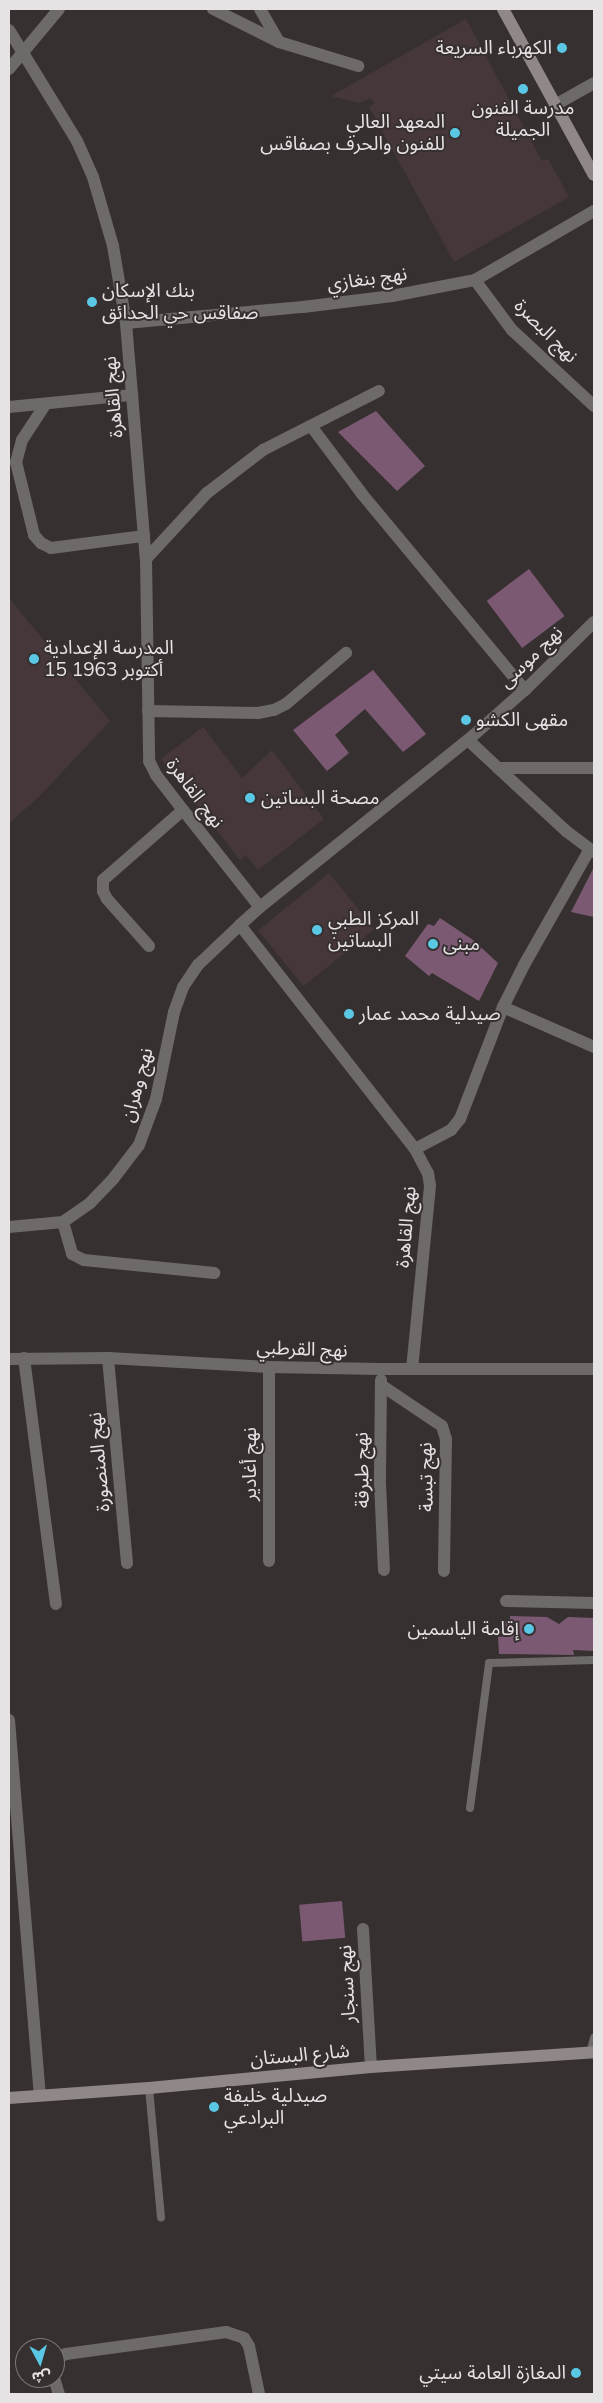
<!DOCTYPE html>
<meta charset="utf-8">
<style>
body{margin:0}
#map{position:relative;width:603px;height:2403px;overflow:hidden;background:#373031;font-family:Mulish,"Noto Sans Arabic",sans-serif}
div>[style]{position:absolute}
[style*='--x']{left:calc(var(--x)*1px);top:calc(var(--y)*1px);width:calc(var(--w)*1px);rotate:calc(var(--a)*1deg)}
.built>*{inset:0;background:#46373a;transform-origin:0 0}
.building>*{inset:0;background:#7c5973;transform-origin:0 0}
.service>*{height:8px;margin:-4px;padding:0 4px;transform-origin:4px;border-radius:4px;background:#6d6a69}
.minor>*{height:12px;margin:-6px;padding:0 6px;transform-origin:6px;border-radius:6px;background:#6d6a69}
.secondary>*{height:12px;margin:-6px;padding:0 6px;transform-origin:6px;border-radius:6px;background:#8f8887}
.dots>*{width:14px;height:14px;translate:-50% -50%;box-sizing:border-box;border:2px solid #373031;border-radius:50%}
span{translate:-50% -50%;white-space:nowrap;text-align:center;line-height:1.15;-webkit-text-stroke:4px #373031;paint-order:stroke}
.poi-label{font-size:19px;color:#e7e2e3}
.right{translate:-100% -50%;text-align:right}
.left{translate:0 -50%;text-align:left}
.street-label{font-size:19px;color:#e7e2e3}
.frame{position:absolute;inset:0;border:10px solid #e7e2e3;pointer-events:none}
.north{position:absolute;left:15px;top:2338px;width:50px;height:50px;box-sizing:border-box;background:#373031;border:1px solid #7d7778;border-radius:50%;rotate:174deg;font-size:14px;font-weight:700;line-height:20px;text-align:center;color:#e7e2e3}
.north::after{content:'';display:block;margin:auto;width:18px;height:22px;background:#5ac8e5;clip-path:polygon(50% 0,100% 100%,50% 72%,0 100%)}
</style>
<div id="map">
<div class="built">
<i style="clip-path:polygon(466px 19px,542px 161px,548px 159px,569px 197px,454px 262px,369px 107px,374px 104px,371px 98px,359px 103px,331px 96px)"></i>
<i style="clip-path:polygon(9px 598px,110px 721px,38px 798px,9px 823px)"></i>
<i style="clip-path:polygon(203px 727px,242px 778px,272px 750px,324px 819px,258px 870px,246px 855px,240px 860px,161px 759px)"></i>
<i style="left:329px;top:873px;width:72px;height:91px;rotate:51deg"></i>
</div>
<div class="building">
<i style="clip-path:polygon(376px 411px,425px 466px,397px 491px,338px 432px)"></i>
<i style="left:529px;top:569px;width:59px;height:53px;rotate:53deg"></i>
<i style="clip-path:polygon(373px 670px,426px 734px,403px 752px,365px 709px,335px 735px,349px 753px,327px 771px,293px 730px)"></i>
<i style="clip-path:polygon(594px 867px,594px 917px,571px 912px)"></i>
<i style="clip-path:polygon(440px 918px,473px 940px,498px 963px,479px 1001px,432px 973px,429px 976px,405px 956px,428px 924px,434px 926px)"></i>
<i style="clip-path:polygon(510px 1616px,547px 1617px,559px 1624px,568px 1617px,594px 1618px,594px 1651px,573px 1650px,574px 1655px,499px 1654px,498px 1637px,506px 1636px,505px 1621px,510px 1620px)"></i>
<i style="left:342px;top:1901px;width:37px;height:43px;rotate:85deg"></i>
</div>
<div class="service">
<i style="--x:470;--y:1808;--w:146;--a:-82.5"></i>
<i style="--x:489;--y:1663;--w:105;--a:-1.6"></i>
<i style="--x:590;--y:2053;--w:16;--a:-75"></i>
<i style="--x:149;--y:2088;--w:130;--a:84.7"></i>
</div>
<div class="minor">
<i style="--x:213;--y:9;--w:74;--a:26.6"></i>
<i style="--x:279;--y:42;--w:83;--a:16.9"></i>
<i style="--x:260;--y:9;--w:38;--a:60"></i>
<i style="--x:9;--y:30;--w:130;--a:58.5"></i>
<i style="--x:77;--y:141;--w:39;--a:66"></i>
<i style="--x:93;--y:177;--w:72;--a:73.8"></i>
<i style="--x:113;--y:246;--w:78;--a:80.4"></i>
<i style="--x:126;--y:323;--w:237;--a:85.2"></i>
<i style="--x:146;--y:559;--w:202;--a:89.1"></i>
<i style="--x:149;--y:761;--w:16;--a:63"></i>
<i style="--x:156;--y:775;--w:44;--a:52.4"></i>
<i style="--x:183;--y:810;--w:124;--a:51.6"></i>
<i style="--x:260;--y:907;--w:27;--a:138"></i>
<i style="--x:240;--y:925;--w:284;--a:52"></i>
<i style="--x:415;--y:1149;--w:27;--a:62"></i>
<i style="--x:428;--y:1173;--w:13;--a:81"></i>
<i style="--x:430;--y:1186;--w:183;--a:95.6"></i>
<i style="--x:9;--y:69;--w:78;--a:-50.2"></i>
<i style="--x:555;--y:105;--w:45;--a:-29.4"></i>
<i style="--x:475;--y:280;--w:62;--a:53.5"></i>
<i style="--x:512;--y:330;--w:112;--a:42.8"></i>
<i style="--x:126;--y:323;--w:178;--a:-5.2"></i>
<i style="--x:303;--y:307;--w:90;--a:-7"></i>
<i style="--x:392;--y:296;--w:85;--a:-10.9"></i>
<i style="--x:475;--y:280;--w:138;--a:-30.1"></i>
<i style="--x:45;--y:405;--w:42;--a:123.3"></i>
<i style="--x:22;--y:440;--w:23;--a:105"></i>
<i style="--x:16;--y:462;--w:75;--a:76.1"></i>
<i style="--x:34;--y:535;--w:11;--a:49"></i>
<i style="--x:41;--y:543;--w:11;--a:27"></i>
<i style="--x:51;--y:548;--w:94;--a:-7.4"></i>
<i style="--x:9;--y:407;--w:124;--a:-5.6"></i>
<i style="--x:311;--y:426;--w:85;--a:53.1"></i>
<i style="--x:362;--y:494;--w:255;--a:50.3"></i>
<i style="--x:146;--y:559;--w:90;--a:-47.3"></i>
<i style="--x:207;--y:493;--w:71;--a:-37.5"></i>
<i style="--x:263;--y:450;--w:130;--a:-27"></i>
<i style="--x:148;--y:711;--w:110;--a:1"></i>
<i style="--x:258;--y:713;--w:16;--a:-11"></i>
<i style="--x:274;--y:710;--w:13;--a:-27"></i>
<i style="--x:286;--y:704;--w:79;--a:-40.4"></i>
<i style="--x:468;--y:740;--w:41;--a:43"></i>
<i style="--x:498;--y:768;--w:96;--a:0"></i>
<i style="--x:498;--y:768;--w:93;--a:42.8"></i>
<i style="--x:566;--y:831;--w:35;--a:37"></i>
<i style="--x:260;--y:907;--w:267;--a:-38.8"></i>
<i style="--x:468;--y:740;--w:76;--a:-41.3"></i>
<i style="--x:525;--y:690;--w:97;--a:-44.6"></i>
<i style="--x:149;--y:946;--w:63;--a:-131.8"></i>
<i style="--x:107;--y:899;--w:9;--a:-117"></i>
<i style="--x:103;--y:891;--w:11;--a:-90"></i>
<i style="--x:103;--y:880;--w:106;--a:-41.2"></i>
<i style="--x:503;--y:1007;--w:99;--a:23.7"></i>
<i style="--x:415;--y:1149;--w:41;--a:-27.8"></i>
<i style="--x:451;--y:1130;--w:14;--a:-51"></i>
<i style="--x:460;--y:1119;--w:120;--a:-69"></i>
<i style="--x:503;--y:1007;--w:47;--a:-63.4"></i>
<i style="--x:524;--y:965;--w:133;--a:-60.4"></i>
<i style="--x:63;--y:1222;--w:33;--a:74"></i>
<i style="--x:72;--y:1254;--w:13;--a:27"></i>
<i style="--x:84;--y:1260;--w:131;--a:5.7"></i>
<i style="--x:9;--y:1227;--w:54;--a:-5.3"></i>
<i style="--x:63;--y:1222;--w:33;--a:-35"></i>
<i style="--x:90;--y:1203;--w:33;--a:-46"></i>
<i style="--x:113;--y:1179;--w:43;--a:-52.6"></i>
<i style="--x:139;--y:1145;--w:49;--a:-69.7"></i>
<i style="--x:156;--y:1099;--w:89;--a:-78.3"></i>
<i style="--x:174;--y:1012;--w:27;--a:-70"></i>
<i style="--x:183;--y:987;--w:27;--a:-56"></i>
<i style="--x:198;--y:965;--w:58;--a:-43.6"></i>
<i style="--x:24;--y:1358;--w:248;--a:82.6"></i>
<i style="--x:108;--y:1358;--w:206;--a:84.7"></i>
<i style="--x:9;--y:1359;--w:99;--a:-0.6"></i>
<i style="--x:108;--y:1358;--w:161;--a:3.2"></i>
<i style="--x:269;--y:1367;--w:111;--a:1"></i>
<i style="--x:380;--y:1369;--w:214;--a:0"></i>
<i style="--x:269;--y:1367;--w:194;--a:90"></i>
<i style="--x:381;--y:1380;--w:103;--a:90.6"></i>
<i style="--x:380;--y:1483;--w:87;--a:87.4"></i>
<i style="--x:381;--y:1385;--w:73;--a:33.9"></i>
<i style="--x:442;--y:1426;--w:14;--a:73"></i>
<i style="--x:446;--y:1439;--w:132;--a:90.9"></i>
<i style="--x:506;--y:1601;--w:88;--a:1.3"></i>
<i style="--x:9;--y:1720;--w:376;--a:85.3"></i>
<i style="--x:363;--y:1929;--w:138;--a:86.7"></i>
<i style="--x:55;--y:2363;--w:6;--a:-59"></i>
<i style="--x:58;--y:2358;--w:9;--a:-27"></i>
<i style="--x:66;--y:2354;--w:162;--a:-7.8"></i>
<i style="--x:226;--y:2332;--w:19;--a:18"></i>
<i style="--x:244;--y:2338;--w:9;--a:58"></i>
<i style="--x:249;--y:2346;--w:49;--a:78.2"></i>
<i style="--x:54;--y:2378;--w:17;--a:73"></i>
</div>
<div class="secondary">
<i style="--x:503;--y:9;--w:189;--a:61.3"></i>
<i style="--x:9;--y:2098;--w:140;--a:-4.1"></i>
<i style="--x:149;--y:2088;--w:223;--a:-5.4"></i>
<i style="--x:371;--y:2067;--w:224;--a:-3.8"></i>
</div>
<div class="dots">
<i style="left:562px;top:48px;background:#5ac8e5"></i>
<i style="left:523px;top:89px;background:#5ac8e5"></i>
<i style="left:455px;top:133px;background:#5ac8e5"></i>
<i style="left:92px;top:302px;background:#5ac8e5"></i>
<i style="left:34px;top:659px;background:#5ac8e5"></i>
<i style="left:466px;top:720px;background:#5ac8e5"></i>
<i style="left:250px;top:798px;background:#5ac8e5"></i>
<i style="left:317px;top:930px;background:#5ac8e5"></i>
<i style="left:433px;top:944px;background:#5ac8e5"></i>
<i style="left:349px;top:1014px;background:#5ac8e5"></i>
<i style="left:529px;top:1629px;background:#5ac8e5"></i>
<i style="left:214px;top:2107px;background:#5ac8e5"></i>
<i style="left:576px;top:2373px;background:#5ac8e5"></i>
</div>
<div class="poi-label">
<span class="right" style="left:552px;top:48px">الكهرباء السريعة</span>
<span style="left:523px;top:119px">مدرسة الفنون<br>الجميلة</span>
<span class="right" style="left:445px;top:133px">المعهد العالي<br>للفنون والحرف بصفاقس</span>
<span class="left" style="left:102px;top:302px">بنك الإسكان<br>صفاقس حي الحدائق</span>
<span class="left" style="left:44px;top:659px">المدرسة الإعدادية<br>15 أكتوبر 1963</span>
<span class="left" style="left:476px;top:720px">مقهى الكشو</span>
<span class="left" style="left:261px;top:798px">مصحة البساتين</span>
<span class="left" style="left:328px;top:930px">المركز الطبي<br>البساتين</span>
<span class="left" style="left:443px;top:944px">مبنى</span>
<span class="left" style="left:359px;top:1014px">صيدلية محمد عمار</span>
<span class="right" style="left:519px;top:1629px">إقامة الياسمين</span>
<span class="left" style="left:224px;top:2107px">صيدلية خليفة<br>البرادعي</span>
<span class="right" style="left:566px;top:2373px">المغازة العامة سيتي</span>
</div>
<div class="street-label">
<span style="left:367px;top:279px;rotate:-8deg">نهج بنغازي</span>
<span style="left:546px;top:331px;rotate:45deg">نهج البصرة</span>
<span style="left:113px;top:397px;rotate:-95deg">نهج القاهرة</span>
<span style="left:531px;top:657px;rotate:-44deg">نهج موسى</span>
<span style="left:195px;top:793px;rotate:53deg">نهج القاهرة</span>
<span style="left:137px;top:1085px;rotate:-75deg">نهج وهران</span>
<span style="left:406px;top:1227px;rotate:-85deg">نهج القاهرة</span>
<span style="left:302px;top:1349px;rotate:2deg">نهج القرطبي</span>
<span style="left:99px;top:1462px;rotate:-95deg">نهج المنصورة</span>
<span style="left:250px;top:1464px;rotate:-90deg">نهج أغادير</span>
<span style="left:362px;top:1470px;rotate:-91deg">نهج طبرقة</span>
<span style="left:426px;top:1477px;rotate:-91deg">نهج تبسة</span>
<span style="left:347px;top:1984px;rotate:-93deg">نهج سنجار</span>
<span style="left:300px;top:2055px;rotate:-5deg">شارع البستان</span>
</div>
<div class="frame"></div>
<div class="north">ش</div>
</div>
